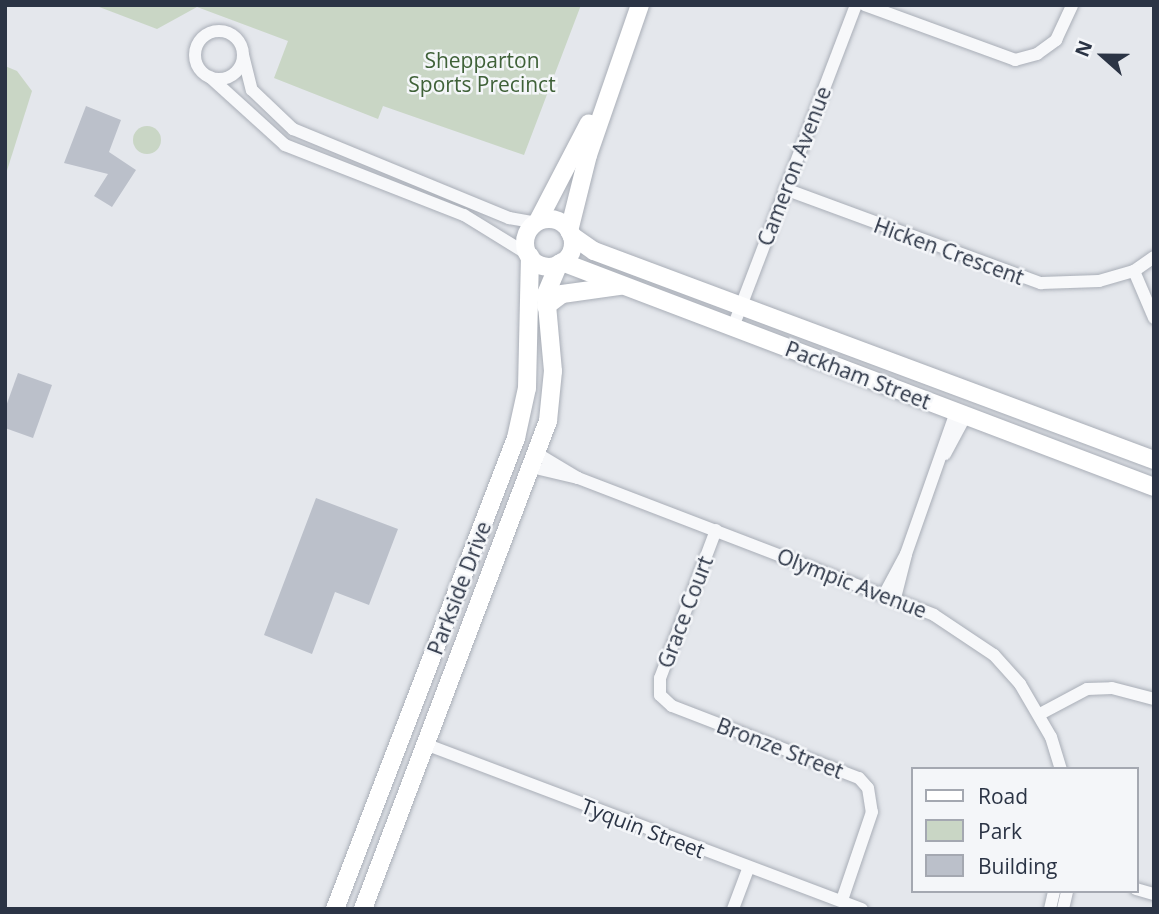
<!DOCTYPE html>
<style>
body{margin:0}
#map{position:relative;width:1159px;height:914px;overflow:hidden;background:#e4e7ec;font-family:"Open Sans",sans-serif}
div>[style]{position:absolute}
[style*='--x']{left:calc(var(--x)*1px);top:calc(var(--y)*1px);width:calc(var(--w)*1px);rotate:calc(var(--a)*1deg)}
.green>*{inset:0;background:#c9d6c5}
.round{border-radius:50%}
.building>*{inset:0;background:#bbc0ca}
.roads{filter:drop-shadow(0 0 2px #a9aeb7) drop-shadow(0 0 2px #a9aeb7)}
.street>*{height:12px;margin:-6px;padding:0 6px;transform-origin:6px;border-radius:6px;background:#f7f8fa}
.street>.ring{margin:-6px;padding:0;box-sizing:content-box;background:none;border:12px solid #f7f8fa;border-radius:50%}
.secondary>*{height:18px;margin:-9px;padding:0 9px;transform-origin:9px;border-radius:9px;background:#fff}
.secondary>.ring{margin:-9px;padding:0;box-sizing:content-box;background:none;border:18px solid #fff;border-radius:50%}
span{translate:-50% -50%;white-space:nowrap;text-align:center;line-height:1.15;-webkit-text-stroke:5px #f4f6f9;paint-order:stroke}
.park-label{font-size:21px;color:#3f6138}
.street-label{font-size:21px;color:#2b3445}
.frame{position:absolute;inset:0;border:7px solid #2b3445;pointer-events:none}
.legend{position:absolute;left:911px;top:767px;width:228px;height:126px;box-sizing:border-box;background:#f4f6f9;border:2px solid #a4a8b1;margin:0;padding:9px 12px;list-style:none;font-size:21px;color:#2b3445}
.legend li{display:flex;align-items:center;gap:14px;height:35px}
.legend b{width:35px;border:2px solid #a4a8b1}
.north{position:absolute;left:1068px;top:21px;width:70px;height:70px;-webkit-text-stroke:5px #f4f6f9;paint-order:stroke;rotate:291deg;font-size:19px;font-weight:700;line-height:28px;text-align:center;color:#2b3445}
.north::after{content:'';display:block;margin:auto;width:24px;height:32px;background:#2b3445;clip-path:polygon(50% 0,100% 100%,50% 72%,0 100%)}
</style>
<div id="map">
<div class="green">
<i style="clip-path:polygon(94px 5px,581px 5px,524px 155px,383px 106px,378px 119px,274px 78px,288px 41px,197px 7px,157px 29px)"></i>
<i style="clip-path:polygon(5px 66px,17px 71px,32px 91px,5px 177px)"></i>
<i class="round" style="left:133px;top:126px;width:28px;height:28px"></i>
</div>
<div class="building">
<i style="clip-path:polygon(86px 106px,121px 120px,109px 152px,136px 170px,112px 207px,94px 196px,108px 174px,64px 163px)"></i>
<i style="clip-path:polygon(18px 373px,52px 385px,33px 438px,5px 428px,5px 409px)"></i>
<i style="clip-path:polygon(316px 498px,398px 529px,369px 605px,335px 592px,312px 654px,264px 635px)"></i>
</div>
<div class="roads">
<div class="street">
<i style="--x:865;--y:5;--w:160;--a:20.1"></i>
<i style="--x:1015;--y:60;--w:23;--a:-15"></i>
<i style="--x:1037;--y:54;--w:24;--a:-36"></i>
<i style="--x:1056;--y:40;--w:38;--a:-65"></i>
<i class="ring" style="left:195px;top:31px;width:36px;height:36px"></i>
<i style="--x:243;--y:55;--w:36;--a:76"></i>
<i style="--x:252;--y:90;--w:57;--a:43.6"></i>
<i style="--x:293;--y:129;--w:234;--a:22.4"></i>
<i style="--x:509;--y:218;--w:27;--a:10"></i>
<i style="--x:210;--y:77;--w:101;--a:42.2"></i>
<i style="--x:285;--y:145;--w:192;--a:21.4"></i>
<i style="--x:464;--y:215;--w:76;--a:31.6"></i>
<i style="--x:785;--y:189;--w:273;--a:20.2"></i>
<i style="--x:1041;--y:283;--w:58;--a:-2"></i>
<i style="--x:1099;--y:281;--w:36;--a:-16"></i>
<i style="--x:1134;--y:271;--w:24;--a:-35"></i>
<i style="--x:1134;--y:271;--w:51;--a:66.9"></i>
<i style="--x:733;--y:327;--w:345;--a:-69.1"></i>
<i style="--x:536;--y:453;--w:49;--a:30.8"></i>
<i style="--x:945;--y:454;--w:44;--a:-61.7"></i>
<i style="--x:531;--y:467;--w:48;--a:13.2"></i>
<i style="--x:578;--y:478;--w:381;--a:21"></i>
<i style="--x:934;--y:615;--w:72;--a:33.7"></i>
<i style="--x:994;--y:655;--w:39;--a:48"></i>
<i style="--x:1020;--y:684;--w:61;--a:59.7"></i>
<i style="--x:1051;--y:737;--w:34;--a:73"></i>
<i style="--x:716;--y:530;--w:158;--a:110.7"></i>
<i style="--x:660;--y:678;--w:17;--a:90"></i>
<i style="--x:660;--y:695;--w:16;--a:43"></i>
<i style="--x:672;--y:706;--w:200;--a:21.1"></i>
<i style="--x:859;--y:778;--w:13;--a:48"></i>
<i style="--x:868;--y:788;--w:24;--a:81"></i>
<i style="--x:872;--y:812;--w:93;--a:108.8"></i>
<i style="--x:884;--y:595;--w:47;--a:-61.8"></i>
<i style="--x:906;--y:554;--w:151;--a:-70.6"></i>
<i style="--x:895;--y:598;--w:44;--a:-75.7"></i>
<i style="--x:1040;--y:714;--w:53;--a:-28"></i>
<i style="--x:1087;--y:689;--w:25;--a:-2"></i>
<i style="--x:1112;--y:688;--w:43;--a:14.7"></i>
<i style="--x:425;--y:744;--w:467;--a:20.7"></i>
<i style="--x:1136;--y:889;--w:19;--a:16"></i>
<i style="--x:733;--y:909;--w:43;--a:-69.4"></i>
<i style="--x:1050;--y:909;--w:18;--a:-77"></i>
<i style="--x:1063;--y:909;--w:18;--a:-77"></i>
</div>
<div class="secondary">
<i class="ring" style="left:525px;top:219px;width:30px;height:30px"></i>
<i style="--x:538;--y:221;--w:110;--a:-62.5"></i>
<i style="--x:569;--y:231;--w:78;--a:-76"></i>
<i style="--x:588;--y:155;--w:159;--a:-70.9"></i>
<i style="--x:571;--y:235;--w:28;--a:35"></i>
<i style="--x:594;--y:251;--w:598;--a:20.47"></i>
<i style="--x:562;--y:262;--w:633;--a:20.81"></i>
<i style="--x:546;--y:306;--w:20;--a:-37"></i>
<i style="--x:562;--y:294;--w:59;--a:-7.9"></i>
<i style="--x:335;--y:909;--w:505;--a:-68.98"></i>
<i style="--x:516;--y:438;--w:51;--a:-77.6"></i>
<i style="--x:527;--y:388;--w:132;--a:-88.7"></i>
<i style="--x:363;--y:909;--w:522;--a:-69.24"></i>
<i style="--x:548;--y:421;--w:50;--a:-84.3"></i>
<i style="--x:553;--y:371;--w:77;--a:-95.2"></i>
<i style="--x:546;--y:294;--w:33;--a:-67"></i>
</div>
</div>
<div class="park-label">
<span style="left:482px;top:72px">Shepparton<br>Sports Precinct</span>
</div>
<div class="street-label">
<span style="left:794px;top:166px;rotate:-69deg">Cameron Avenue</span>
<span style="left:949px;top:251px;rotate:20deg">Hicken Crescent</span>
<span style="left:858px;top:375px;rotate:21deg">Packham Street</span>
<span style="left:852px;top:583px;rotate:21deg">Olympic Avenue</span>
<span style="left:459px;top:588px;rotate:-69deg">Parkside Drive</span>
<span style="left:685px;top:612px;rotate:-69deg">Grace Court</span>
<span style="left:780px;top:748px;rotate:21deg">Bronze Street</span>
<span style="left:643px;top:828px;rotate:21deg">Tyquin Street</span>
</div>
<div class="frame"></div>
<ul class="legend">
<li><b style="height:9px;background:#fff"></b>Road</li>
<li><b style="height:19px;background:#c9d6c5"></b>Park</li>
<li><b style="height:19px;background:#bbc0ca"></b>Building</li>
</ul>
<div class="north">N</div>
</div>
